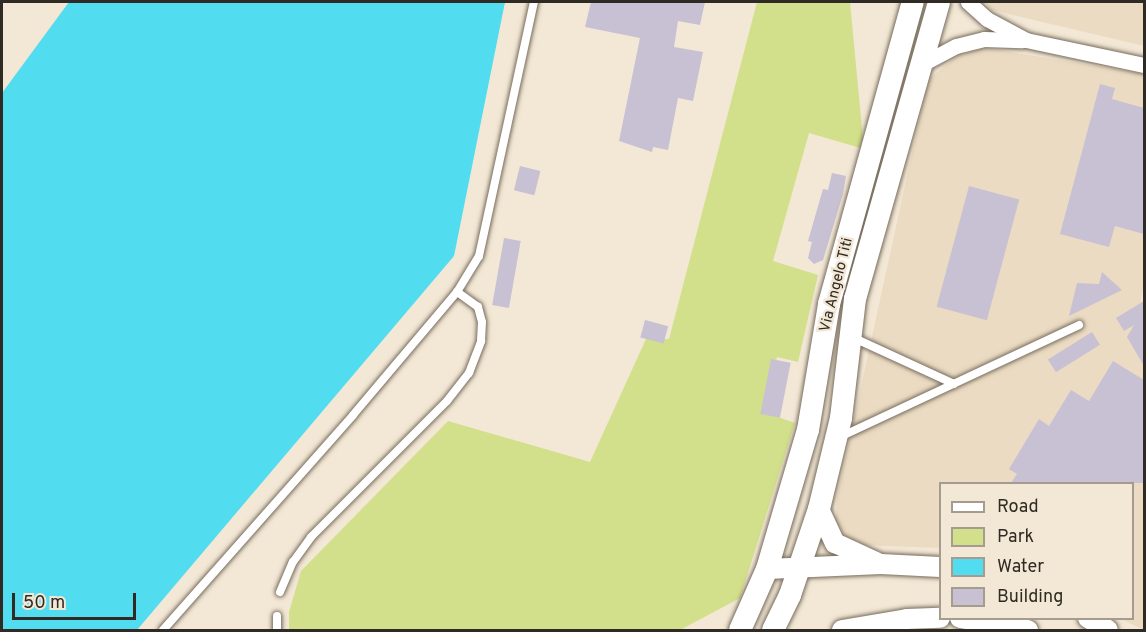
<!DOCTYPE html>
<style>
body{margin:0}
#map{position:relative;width:1146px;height:632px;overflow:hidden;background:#f3e7d5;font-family:Overpass,sans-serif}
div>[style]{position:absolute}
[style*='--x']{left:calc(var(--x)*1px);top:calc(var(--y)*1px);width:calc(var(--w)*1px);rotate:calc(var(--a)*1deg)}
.built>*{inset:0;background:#ebdbc3}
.green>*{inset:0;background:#d3e08b}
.water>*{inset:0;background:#51dcf0}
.building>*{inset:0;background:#c7c1d3;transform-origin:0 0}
.roads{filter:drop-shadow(0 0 2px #776c5d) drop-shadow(0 0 2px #776c5d)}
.service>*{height:8px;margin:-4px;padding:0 4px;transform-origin:4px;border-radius:4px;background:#fff}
.minor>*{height:15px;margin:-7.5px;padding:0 7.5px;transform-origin:7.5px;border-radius:7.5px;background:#fff}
.tertiary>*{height:20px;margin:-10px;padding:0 10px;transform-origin:10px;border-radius:10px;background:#fff}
.secondary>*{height:22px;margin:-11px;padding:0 11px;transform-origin:11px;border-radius:11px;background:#fff}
span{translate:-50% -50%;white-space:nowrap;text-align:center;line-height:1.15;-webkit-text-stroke:4.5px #f3e7d5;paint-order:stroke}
.street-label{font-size:15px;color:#2f2a23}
.frame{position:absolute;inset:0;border:3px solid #2f2a23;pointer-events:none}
.legend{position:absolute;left:939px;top:482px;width:195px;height:138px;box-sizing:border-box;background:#f3e7d5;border:2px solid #a59b8e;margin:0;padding:8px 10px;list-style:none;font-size:18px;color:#2f2a23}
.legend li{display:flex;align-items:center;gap:12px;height:30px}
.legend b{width:30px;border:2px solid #a59b8e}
.scale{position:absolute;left:12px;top:593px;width:124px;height:27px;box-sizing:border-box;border:3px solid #2f2a23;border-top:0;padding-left:8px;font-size:18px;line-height:21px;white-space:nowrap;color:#2f2a23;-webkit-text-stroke:4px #f3e7d5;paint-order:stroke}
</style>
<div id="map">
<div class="built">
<i style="clip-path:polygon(985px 2px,1144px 2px,1144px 46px,992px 10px)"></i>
<i style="clip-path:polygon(986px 48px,1144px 74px,1144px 285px,1141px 300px,1144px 305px,1144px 630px,1121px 619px,1132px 618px,1132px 484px,940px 484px,940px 548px,859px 545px,847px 537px,836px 522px,837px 497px,928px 80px,957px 56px)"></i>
</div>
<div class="green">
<i style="clip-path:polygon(757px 2px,850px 2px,864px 149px,809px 133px,773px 261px,818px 275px,798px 362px,777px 357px,761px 411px,795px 423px,740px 598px,680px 630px,289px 630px,289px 612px,301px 571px,448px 421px,590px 462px,646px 339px,669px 339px)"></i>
</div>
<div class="water">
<i style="clip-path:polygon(69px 2px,505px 2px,454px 256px,137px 630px,2px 630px,2px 93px)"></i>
</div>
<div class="building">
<i style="clip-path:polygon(591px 2px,705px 2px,700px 25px,678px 21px,674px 47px,703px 52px,693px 101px,678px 98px,668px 150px,653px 147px,652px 152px,619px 141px,640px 38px,585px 27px)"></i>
<i style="clip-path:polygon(1100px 84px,1115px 88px,1112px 99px,1144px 108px,1144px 234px,1115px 226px,1109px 247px,1060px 234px)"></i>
<i style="left:520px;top:166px;width:21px;height:25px;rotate:14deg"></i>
<i style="clip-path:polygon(832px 173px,846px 176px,843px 194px,823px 260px,814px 264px,808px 258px,812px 242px,808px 241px,823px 189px,828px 190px)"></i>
<i style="left:969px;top:186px;width:52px;height:125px;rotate:15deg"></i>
<i style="left:504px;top:238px;width:17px;height:68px;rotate:10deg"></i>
<i style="clip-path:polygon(1102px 272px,1122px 290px,1069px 316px,1077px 283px,1099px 284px)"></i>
<i style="clip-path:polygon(1144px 301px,1144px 366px,1127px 337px,1134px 325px,1124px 331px,1116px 318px)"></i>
<i style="left:645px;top:320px;width:24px;height:18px;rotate:15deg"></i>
<i style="left:1092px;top:332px;width:15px;height:52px;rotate:58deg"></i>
<i style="left:771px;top:359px;width:20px;height:56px;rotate:11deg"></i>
<i style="clip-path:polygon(1113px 361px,1144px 380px,1144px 483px,1011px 483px,1017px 474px,1009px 469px,1039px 419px,1049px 426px,1071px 390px,1089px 401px)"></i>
</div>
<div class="roads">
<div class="service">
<i style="--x:854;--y:338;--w:110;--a:24.7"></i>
<i style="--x:840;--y:437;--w:264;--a:-25.1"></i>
<i style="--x:280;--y:592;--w:33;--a:-67"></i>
<i style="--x:293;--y:562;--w:31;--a:-54"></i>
<i style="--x:311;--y:537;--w:192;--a:-45"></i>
<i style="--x:447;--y:401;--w:36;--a:-52"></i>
<i style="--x:469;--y:373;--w:34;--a:-69"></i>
<i style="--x:481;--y:341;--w:19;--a:-87"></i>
<i style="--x:482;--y:322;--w:16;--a:-105"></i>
<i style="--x:478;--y:307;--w:26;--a:-144"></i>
<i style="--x:163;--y:630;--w:287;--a:-48.5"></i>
<i style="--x:353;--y:415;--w:161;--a:-49.8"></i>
<i style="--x:457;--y:292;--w:42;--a:-58.6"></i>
<i style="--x:479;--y:256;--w:260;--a:-77.8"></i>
<i style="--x:277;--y:630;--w:14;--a:-90"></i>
</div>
<div class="minor">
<i style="--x:968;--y:2;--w:25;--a:42"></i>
<i style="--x:987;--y:19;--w:44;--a:28.3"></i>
<i style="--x:1026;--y:40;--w:121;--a:12"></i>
<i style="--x:922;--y:64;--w:38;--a:-28"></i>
<i style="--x:956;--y:46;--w:29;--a:-14"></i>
<i style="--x:984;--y:39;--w:38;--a:2"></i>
</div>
<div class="tertiary">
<i style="--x:819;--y:509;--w:38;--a:65"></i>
<i style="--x:835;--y:543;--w:47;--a:24.9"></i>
<i style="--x:767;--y:569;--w:114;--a:-2.5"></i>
<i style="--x:881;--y:564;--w:59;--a:2.9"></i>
<i style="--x:960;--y:618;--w:69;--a:10"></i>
<i style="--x:1088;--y:618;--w:23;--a:31"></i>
<i style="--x:842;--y:630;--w:66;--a:-9.6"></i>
<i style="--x:907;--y:619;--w:33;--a:-2"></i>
</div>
<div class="secondary">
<i style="--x:740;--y:630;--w:67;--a:-66.1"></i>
<i style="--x:767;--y:569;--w:145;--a:-73.6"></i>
<i style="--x:808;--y:430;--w:128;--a:-80.5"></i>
<i style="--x:829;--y:304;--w:313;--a:-74.5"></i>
<i style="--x:773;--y:630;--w:39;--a:-64"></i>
<i style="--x:790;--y:595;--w:91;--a:-71.4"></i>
<i style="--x:819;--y:509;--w:94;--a:-76.4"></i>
<i style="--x:841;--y:418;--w:120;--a:-83.3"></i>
<i style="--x:855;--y:299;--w:309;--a:-74.2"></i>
</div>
</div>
<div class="street-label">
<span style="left:837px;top:285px;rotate:-76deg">Via Angelo Titi</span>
</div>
<div class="frame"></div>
<ul class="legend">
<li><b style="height:8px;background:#fff"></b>Road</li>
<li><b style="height:16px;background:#d3e08b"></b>Park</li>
<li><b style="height:16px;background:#51dcf0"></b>Water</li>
<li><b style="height:16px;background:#c7c1d3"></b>Building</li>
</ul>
<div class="scale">50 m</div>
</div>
